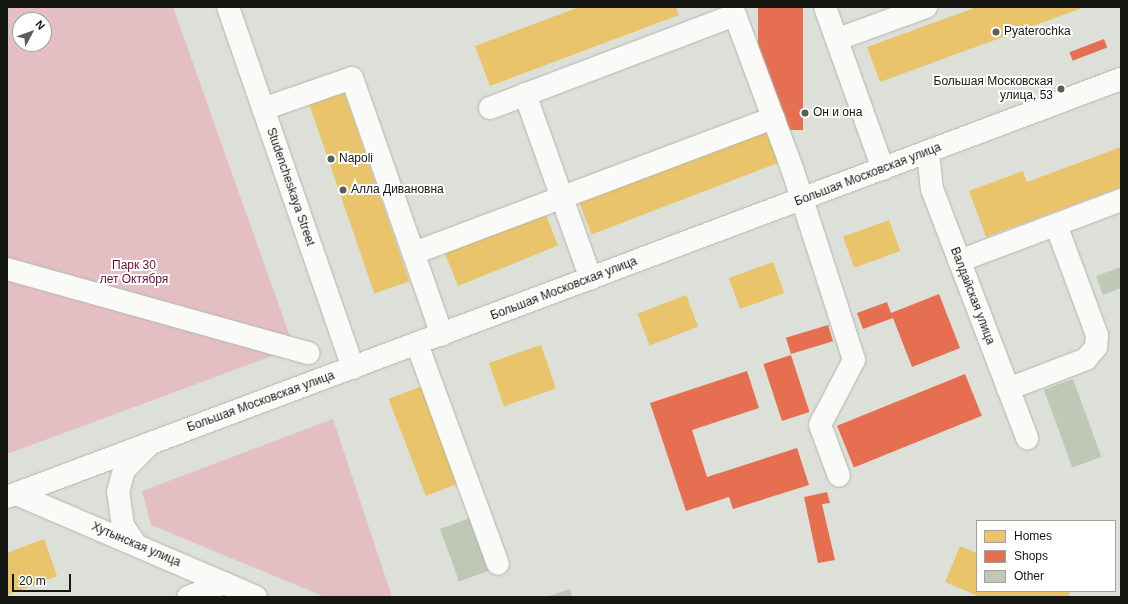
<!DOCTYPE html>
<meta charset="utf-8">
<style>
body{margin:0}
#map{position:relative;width:1128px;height:604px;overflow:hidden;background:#dce0d8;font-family:Helvetica,sans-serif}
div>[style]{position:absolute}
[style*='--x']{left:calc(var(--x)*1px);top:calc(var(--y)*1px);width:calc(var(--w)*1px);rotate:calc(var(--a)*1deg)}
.green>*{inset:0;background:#e3bfc4}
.homes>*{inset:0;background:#e9c46a;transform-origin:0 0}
.shops>*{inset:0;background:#e76f51;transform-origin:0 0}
.building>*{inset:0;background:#bfc7b6;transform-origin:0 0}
.roads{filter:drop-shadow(0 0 1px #b3b6af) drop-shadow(0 0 1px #b3b6af)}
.minor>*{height:22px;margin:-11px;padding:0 11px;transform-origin:11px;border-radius:11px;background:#fafaf9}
.major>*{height:22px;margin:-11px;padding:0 11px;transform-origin:11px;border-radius:11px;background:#fafaf9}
.dots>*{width:11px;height:11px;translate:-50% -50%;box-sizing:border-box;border:2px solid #fff;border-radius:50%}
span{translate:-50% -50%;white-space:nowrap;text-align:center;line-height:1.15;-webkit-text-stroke:4px #fff;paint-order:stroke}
.poi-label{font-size:12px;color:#151712}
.left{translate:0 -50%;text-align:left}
.right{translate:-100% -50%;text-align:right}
.street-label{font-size:12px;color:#151712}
.park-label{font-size:12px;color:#6c0e33}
.frame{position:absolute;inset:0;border:8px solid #151712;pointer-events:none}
.legend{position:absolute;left:976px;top:520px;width:140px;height:72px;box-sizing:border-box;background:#fff;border:1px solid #a1a2a0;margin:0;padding:5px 7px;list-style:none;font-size:12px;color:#151712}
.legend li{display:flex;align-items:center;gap:8px;height:20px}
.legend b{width:20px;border:1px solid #a1a2a0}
.north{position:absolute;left:12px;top:12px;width:40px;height:40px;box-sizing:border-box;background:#fff;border:1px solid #a1a2a0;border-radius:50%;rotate:49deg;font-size:11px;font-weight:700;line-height:16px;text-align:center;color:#151712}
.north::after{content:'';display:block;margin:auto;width:14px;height:18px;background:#5b5d57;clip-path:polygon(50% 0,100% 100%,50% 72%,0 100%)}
.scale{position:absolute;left:12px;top:574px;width:59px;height:18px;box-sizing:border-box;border:2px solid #151712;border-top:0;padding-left:5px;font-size:12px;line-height:14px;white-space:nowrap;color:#151712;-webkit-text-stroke:3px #fff;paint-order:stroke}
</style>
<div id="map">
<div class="green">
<i style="clip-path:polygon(evenodd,7px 7px,173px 7px,294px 348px,7px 454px,7px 7px,20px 20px,44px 20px,44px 44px,20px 44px,20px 20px)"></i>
<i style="clip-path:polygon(333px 419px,392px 597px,325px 597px,151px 525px,142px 491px)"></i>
</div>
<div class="homes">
<i style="clip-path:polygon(579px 7px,676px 7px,679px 15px,490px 86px,475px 46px)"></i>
<i style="clip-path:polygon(977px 7px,1085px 7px,880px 82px,867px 47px)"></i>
<i style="left:341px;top:83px;width:210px;height:37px;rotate:71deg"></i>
<i style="left:768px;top:125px;width:39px;height:204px;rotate:69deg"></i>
<i style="clip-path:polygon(1121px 147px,1121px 187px,986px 237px,969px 191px,1023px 171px,1027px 182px)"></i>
<i style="left:545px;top:213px;width:35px;height:108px;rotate:68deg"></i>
<i style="left:889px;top:220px;width:33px;height:49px;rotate:70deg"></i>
<i style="left:773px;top:262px;width:33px;height:47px;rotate:70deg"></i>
<i style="left:686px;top:295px;width:34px;height:52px;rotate:69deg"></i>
<i style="left:541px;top:345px;width:46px;height:55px;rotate:71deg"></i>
<i style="left:425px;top:385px;width:104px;height:39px;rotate:69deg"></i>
<i style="clip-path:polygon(44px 539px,57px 576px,7px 595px,7px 553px)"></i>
<i style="clip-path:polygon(960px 546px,977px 553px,977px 591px,1065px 591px,1070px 593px,1069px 597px,980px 597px,945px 582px)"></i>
</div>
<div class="shops">
<i style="left:758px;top:7px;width:45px;height:123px"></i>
<i style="left:1104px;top:39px;width:9px;height:37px;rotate:69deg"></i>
<i style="clip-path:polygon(939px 294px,960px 348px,912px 367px,893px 318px,863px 329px,857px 313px,887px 302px,891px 313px)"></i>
<i style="left:828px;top:325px;width:17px;height:44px;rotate:73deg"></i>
<i style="left:791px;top:355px;width:60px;height:29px;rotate:72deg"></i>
<i style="clip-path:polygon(747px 371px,759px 408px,692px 430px,707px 477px,797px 448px,809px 485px,733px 509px,729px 497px,686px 511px,650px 403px)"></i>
<i style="left:965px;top:374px;width:45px;height:138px;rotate:68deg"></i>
<i style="clip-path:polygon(827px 492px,830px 503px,822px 504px,835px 560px,818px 563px,804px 497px)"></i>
</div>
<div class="building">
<i style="clip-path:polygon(1121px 267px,1121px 288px,1103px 295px,1096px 276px)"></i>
<i style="left:1073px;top:379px;width:83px;height:31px;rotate:70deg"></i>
<i style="left:470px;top:518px;width:56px;height:32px;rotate:70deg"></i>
<i style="clip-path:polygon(570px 589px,572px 597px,546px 597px)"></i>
</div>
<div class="roads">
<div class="minor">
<i style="--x:228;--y:7;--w:382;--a:70.9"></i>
<i style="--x:825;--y:7;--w:172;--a:70.3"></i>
<i style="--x:838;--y:39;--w:94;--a:-20"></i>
<i style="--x:525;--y:94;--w:196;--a:70.4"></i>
<i style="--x:490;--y:108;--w:262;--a:-20.8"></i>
<i style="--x:735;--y:15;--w:163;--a:69.6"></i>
<i style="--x:792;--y:168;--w:202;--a:72.1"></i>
<i style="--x:854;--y:360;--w:73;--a:117.6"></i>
<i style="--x:820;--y:425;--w:54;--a:69.6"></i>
<i style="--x:263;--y:109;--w:94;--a:-19.2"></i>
<i style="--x:352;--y:78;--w:272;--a:70.7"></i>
<i style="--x:928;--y:152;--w:37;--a:84"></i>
<i style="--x:932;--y:189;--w:267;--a:69.1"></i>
<i style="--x:414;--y:253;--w:384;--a:-20.6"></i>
<i style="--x:959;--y:261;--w:173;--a:-20.6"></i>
<i style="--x:7;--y:269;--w:313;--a:15.6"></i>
<i style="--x:417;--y:344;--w:234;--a:69.8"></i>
<i style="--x:1008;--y:389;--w:84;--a:-21"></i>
<i style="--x:1086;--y:359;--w:16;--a:-50"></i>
<i style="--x:1096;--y:347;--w:12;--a:-85"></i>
<i style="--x:1097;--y:335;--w:117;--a:-110.4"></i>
<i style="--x:16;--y:494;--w:261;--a:23.2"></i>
<i style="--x:136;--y:545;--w:23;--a:-124"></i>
<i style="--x:123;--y:526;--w:34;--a:-98"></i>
<i style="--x:118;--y:492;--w:23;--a:-75"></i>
<i style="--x:124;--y:470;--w:37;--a:-45"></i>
<i style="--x:188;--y:597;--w:39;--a:-21"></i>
</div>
<div class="major">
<i style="--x:7;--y:497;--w:1190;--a:-20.57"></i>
</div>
</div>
<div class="dots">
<i style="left:996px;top:32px;background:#5b5d57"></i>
<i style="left:1061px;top:89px;background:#5b5d57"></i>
<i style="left:805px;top:113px;background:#5b5d57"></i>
<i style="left:331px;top:159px;background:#5b5d57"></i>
<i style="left:343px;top:190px;background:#5b5d57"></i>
</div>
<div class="poi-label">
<span class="left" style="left:1004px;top:32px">Pyaterochka</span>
<span class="right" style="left:1053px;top:89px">Большая Московская<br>улица, 53</span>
<span class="left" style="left:813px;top:113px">Он и она</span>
<span class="left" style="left:339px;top:159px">Napoli</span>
<span class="left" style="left:351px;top:190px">Алла Дивановна</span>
</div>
<div class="street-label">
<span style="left:868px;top:175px;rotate:-21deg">Большая Московская улица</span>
<span style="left:290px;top:187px;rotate:71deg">Studencheskaya Street</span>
<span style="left:564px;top:289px;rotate:-21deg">Большая Московская улица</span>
<span style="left:972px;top:296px;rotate:69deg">Валдайская улица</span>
<span style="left:261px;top:402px;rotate:-20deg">Большая Московская улица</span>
<span style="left:136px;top:545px;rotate:23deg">Хутынская улица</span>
</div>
<div class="park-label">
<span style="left:134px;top:273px">Парк 30<br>лет Октября</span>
</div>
<div class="frame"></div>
<ul class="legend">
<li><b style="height:11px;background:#e9c46a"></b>Homes</li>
<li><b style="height:11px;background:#e76f51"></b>Shops</li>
<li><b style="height:11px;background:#bfc7b6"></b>Other</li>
</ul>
<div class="north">N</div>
<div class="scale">20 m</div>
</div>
